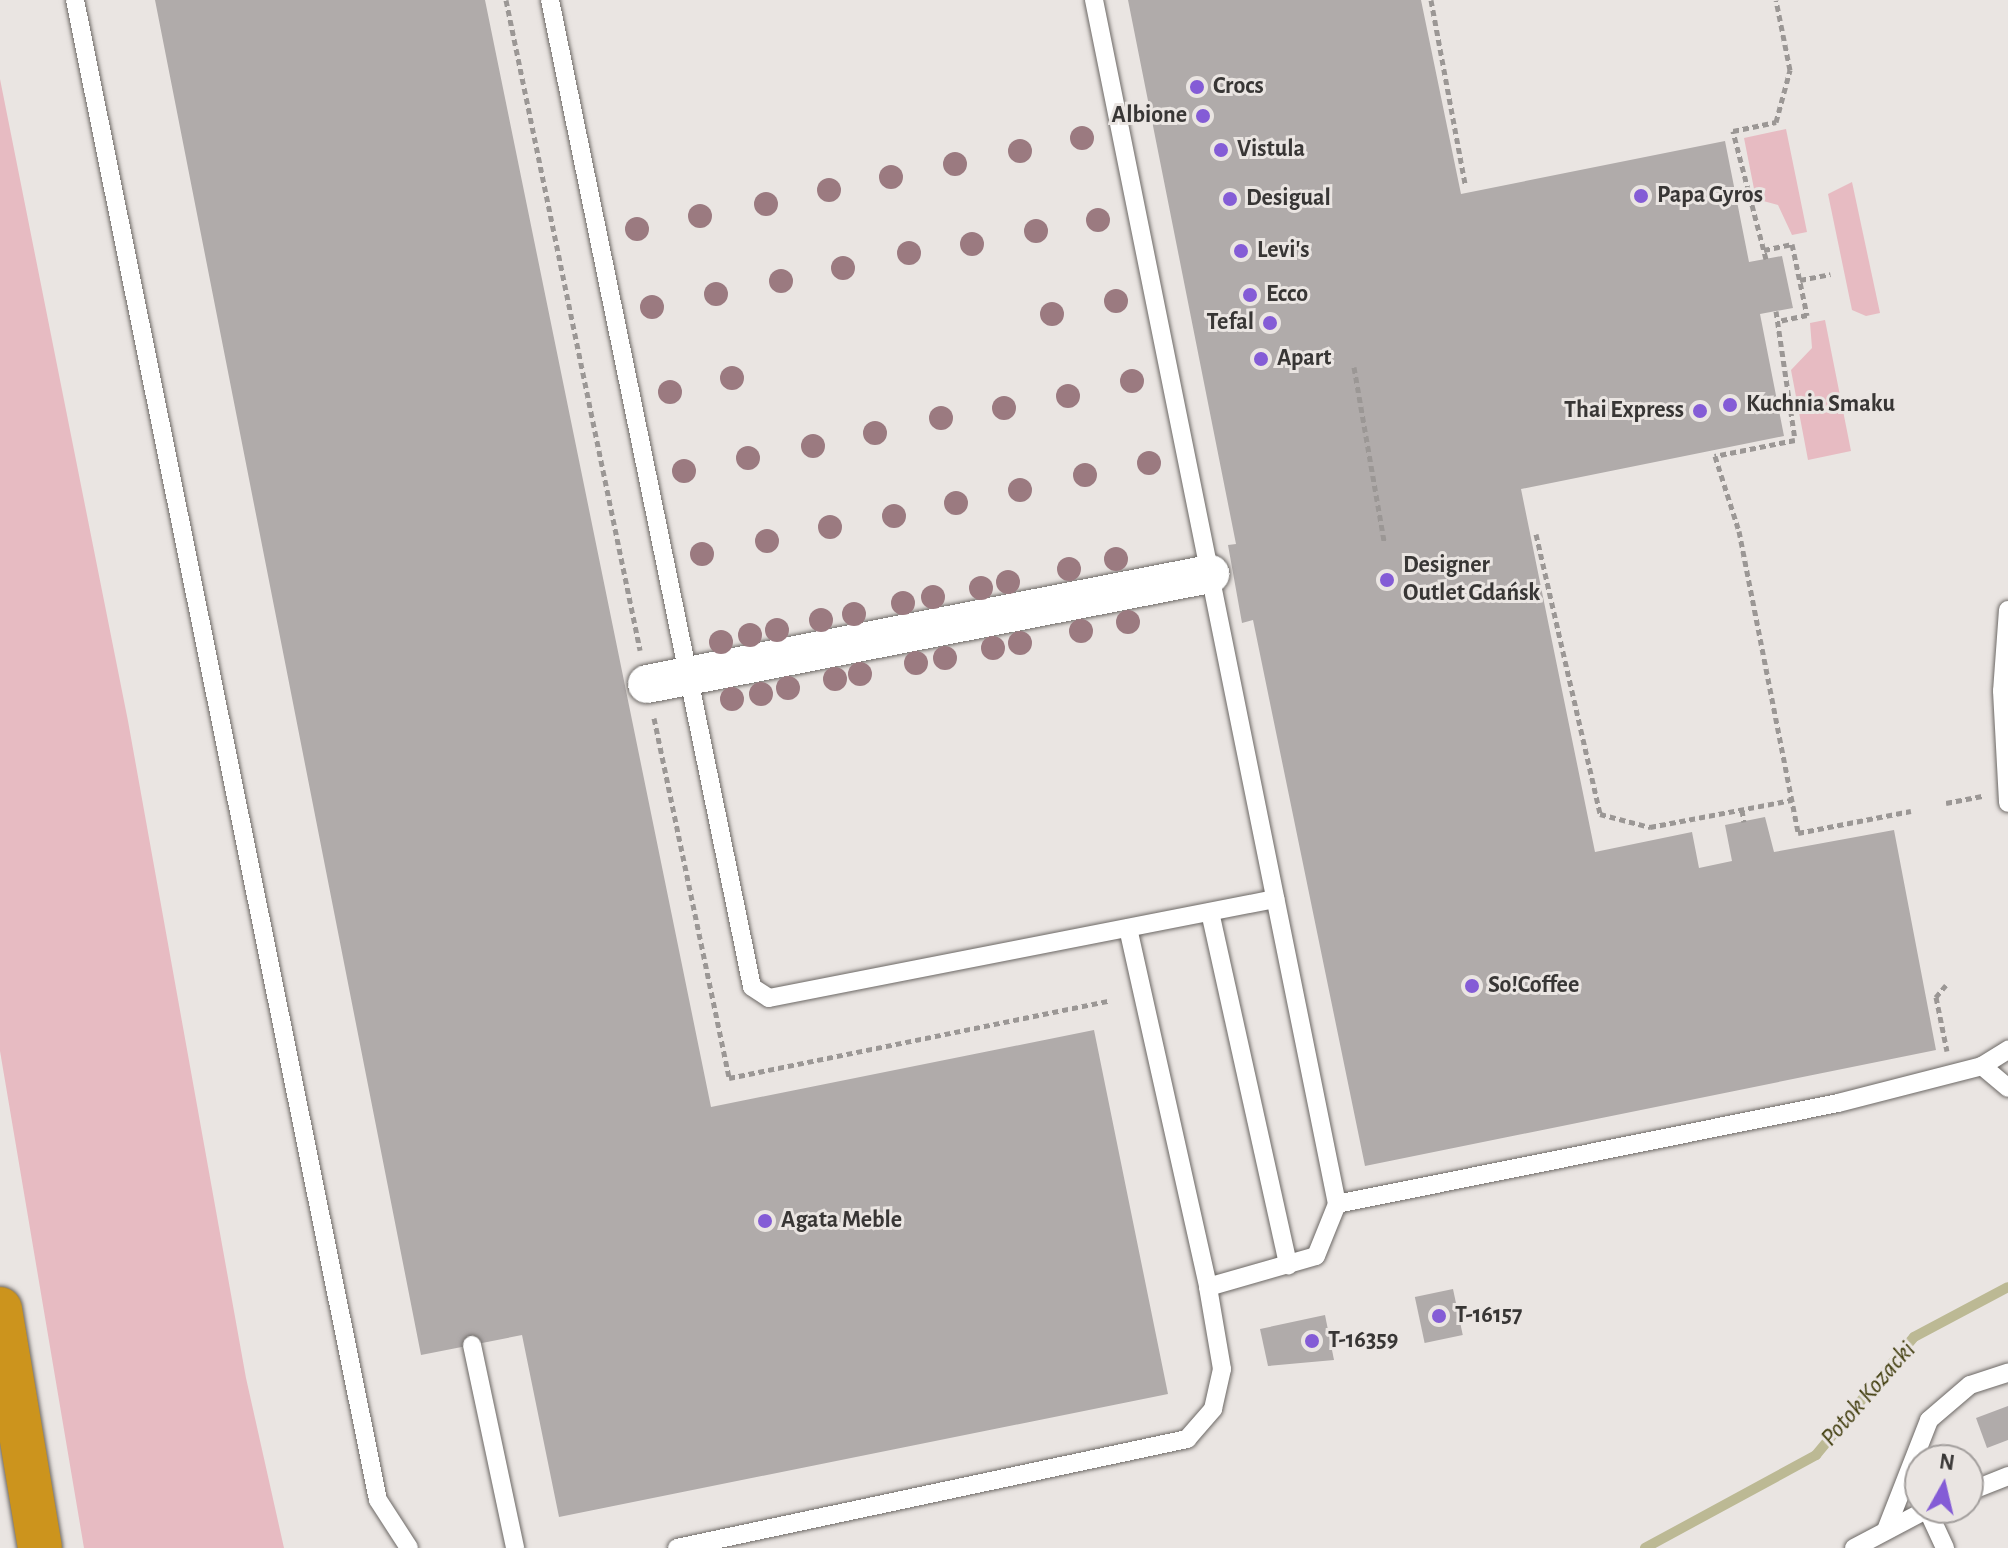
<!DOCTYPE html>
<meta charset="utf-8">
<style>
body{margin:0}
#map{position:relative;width:2008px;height:1548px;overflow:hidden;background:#eae5e2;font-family:"Alegreya Sans",sans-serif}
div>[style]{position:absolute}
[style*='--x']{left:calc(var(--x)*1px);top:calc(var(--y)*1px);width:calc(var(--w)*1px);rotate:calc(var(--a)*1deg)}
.green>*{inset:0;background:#e7bbc2}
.stream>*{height:10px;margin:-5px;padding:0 5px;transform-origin:5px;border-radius:5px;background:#bcb994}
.building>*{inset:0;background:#b0abaa;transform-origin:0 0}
.path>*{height:5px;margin-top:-2.5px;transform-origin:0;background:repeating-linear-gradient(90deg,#9b9795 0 6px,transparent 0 10px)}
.roads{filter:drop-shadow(0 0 2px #6c6865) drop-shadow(0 0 2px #6c6865)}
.lane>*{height:18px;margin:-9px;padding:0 9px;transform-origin:9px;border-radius:9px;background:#fff}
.street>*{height:38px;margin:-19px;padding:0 19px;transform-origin:19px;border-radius:19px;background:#fff}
.highway>*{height:44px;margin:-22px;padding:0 22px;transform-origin:22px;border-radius:22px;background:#cc941d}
.trees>*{width:24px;height:24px;margin:-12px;border-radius:50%;background:#9b7a80}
.dots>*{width:22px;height:22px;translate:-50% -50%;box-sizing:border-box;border:4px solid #eae5e2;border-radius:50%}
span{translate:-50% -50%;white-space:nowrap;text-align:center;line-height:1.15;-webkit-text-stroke:6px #eae5e2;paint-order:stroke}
.poi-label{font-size:24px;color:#383635;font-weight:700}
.left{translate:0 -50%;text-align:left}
.right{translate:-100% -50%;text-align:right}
.water-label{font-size:26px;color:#403c0d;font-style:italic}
.north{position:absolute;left:1904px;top:1444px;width:80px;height:80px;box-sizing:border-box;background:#eae5e2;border:2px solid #a39f9d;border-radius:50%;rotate:8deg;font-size:22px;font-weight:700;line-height:32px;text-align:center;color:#383635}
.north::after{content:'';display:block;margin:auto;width:28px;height:36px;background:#845cd6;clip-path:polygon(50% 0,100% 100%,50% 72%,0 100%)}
</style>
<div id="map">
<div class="green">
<i style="clip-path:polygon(0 79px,128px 721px,246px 1378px,284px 1548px,84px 1548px,0 1051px)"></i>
<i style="clip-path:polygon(1786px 129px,1807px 232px,1792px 235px,1778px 205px,1756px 199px,1744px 138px)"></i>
<i style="clip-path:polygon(1852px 182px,1880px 313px,1866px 316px,1852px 310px,1828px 194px)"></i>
<i style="clip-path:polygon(1825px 320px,1851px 451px,1808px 460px,1791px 370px,1812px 348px,1810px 323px)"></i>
</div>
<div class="stream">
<i style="--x:1645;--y:1548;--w:195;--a:-28.5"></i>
<i style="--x:1816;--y:1455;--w:153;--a:-50.3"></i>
<i style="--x:1914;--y:1337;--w:106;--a:-28"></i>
</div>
<div class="building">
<i style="clip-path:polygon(155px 0,485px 0,711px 1107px,1094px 1030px,1168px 1394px,559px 1517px,522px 1335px,421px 1355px)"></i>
<i style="clip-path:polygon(1128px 0,1421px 0,1461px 194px,1725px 141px,1749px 262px,1782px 256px,1793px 308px,1760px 314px,1784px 436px,1521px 489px,1595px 852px,1692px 832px,1699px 868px,1732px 861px,1725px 825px,1765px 817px,1774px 852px,1894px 830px,1936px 1050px,1365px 1166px,1253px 620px,1242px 623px,1228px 545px,1236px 544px)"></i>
<i style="left:1453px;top:1289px;width:47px;height:39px;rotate:78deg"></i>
<i style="clip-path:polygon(1325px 1315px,1334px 1360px,1268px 1366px,1260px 1329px)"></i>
<i style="clip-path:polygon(2008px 1406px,2008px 1440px,1987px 1448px,1976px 1418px)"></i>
</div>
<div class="path">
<i style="--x:506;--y:0;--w:664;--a:78.35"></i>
<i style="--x:1431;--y:0;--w:187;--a:79.5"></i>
<i style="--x:1764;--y:250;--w:29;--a:-12"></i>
<i style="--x:1792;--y:244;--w:73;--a:78.1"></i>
<i style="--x:1807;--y:315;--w:30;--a:168"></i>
<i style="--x:1766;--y:259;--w:132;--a:-104.5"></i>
<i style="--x:1733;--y:131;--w:44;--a:-11.8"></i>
<i style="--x:1776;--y:122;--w:54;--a:-74.9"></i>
<i style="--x:1790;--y:70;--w:71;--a:-101.3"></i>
<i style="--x:1800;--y:280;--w:31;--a:-11"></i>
<i style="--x:1776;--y:311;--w:130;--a:81.6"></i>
<i style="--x:1795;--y:440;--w:82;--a:168.7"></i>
<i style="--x:1715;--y:456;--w:79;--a:72.3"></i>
<i style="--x:1739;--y:531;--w:308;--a:78.9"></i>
<i style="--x:1798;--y:833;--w:115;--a:-11"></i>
<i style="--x:1354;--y:367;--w:177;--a:80.2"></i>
<i style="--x:1536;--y:534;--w:287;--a:77.1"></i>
<i style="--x:1600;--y:814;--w:52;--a:14.6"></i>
<i style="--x:1650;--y:827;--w:145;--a:-10.8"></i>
<i style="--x:654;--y:718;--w:368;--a:78.2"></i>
<i style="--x:729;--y:1078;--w:387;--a:-11.5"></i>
<i style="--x:1946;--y:803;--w:38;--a:-11"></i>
<i style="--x:1742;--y:810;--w:12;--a:81"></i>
<i style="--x:1946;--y:985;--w:16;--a:130"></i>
<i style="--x:1936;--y:997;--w:55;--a:78.5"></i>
</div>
<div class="roads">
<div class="lane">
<i style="--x:75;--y:0;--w:1530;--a:78.58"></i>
<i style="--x:378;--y:1500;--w:57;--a:57.1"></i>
<i style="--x:550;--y:0;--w:1007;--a:78.43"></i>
<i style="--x:752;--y:987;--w:20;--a:33"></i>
<i style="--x:769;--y:998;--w:516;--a:-11.07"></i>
<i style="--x:2008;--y:610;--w:81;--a:94.2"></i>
<i style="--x:2002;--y:691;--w:112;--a:86.9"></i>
<i style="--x:1210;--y:912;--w:362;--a:77.5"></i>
<i style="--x:1128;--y:928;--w:368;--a:77.4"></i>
<i style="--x:1982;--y:1066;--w:34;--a:40"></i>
<i style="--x:1337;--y:1204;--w:511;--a:-11.4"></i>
<i style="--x:1838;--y:1103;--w:149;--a:-14.4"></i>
<i style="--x:1982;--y:1066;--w:31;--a:-32"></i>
<i style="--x:472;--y:1345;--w:208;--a:78"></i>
<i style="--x:1968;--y:1492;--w:43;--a:-21.8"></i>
<i style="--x:1927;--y:1509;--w:43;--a:65.2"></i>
<i style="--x:1886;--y:1530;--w:118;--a:-68.6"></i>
<i style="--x:1929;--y:1420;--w:54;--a:-40.5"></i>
<i style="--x:1970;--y:1385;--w:40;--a:-18"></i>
<i style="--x:677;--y:1548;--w:522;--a:-12.06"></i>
<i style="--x:1187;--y:1439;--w:40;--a:-49"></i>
<i style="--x:1213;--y:1409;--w:41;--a:-77.3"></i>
<i style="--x:1222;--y:1369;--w:83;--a:-99.7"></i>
<i style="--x:1208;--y:1287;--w:112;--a:-16"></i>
<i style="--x:1316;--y:1256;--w:56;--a:-68"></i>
<i style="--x:1337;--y:1204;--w:1228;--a:-101.41"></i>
<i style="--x:1854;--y:1548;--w:86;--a:-27.8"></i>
</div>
<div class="street">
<i style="--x:647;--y:684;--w:574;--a:-11.06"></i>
</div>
<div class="highway">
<i style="--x:0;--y:1309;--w:242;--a:80.5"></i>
</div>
</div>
<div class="trees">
<i style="left:1082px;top:138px"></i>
<i style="left:1020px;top:151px"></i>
<i style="left:955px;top:164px"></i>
<i style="left:891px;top:177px"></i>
<i style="left:829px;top:190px"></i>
<i style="left:766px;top:204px"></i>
<i style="left:700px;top:216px"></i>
<i style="left:1098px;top:220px"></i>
<i style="left:637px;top:229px"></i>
<i style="left:1036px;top:231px"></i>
<i style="left:972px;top:244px"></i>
<i style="left:909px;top:253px"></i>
<i style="left:843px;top:268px"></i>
<i style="left:781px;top:281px"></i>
<i style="left:716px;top:294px"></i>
<i style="left:1116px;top:301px"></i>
<i style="left:652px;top:307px"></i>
<i style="left:1052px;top:314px"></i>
<i style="left:732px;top:378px"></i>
<i style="left:1132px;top:381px"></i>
<i style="left:670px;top:392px"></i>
<i style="left:1068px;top:396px"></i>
<i style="left:1004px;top:408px"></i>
<i style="left:941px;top:418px"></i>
<i style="left:875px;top:433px"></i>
<i style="left:813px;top:446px"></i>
<i style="left:748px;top:458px"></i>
<i style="left:1149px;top:463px"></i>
<i style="left:684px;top:471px"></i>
<i style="left:1085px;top:475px"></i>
<i style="left:1020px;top:490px"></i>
<i style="left:956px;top:503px"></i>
<i style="left:894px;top:516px"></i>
<i style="left:830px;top:527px"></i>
<i style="left:767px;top:541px"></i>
<i style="left:702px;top:554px"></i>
<i style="left:1116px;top:559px"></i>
<i style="left:1069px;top:569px"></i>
<i style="left:1008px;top:582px"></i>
<i style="left:981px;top:588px"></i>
<i style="left:933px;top:597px"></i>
<i style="left:903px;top:603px"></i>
<i style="left:854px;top:614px"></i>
<i style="left:821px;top:620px"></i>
<i style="left:1128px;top:622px"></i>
<i style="left:777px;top:630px"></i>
<i style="left:1081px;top:631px"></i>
<i style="left:750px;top:635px"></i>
<i style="left:721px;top:642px"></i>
<i style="left:1020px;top:643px"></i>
<i style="left:993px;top:648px"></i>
<i style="left:945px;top:658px"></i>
<i style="left:916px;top:663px"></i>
<i style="left:860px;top:674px"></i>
<i style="left:835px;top:679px"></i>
<i style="left:788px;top:688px"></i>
<i style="left:761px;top:694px"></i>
<i style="left:732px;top:699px"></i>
</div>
<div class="dots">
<i style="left:1197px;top:87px;background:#845cd6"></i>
<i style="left:1203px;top:116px;background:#845cd6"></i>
<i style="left:1221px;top:150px;background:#845cd6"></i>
<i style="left:1641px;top:196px;background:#845cd6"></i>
<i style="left:1230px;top:199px;background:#845cd6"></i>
<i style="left:1241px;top:251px;background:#845cd6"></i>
<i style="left:1250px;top:295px;background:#845cd6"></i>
<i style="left:1270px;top:323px;background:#845cd6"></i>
<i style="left:1261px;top:359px;background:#845cd6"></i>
<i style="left:1730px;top:405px;background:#845cd6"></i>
<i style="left:1700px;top:411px;background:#845cd6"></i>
<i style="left:1387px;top:580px;background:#845cd6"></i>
<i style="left:1472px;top:986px;background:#845cd6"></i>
<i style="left:765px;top:1221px;background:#845cd6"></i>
<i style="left:1439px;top:1316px;background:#845cd6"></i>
<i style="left:1312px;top:1341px;background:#845cd6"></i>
</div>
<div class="poi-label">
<span class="left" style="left:1213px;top:87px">Crocs</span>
<span class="right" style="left:1187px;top:116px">Albione</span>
<span class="left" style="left:1237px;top:150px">Vistula</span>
<span class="left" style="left:1657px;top:196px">Papa Gyros</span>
<span class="left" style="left:1246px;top:199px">Desigual</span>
<span class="left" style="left:1257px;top:251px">Levi's</span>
<span class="left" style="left:1266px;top:295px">Ecco</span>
<span class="right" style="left:1254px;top:323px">Tefal</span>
<span class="left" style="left:1277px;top:359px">Apart</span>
<span class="left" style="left:1746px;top:405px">Kuchnia Smaku</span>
<span class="right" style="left:1684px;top:411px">Thai Express</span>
<span class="left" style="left:1403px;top:580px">Designer<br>Outlet Gdańsk</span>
<span class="left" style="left:1488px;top:986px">So!Coffee</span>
<span class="left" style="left:781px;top:1221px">Agata Meble</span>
<span class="left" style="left:1455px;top:1316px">T-16157</span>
<span class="left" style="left:1328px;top:1341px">T-16359</span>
</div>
<div class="water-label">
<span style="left:1868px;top:1394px;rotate:-49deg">Potok Kozacki</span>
</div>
<div class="north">N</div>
</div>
